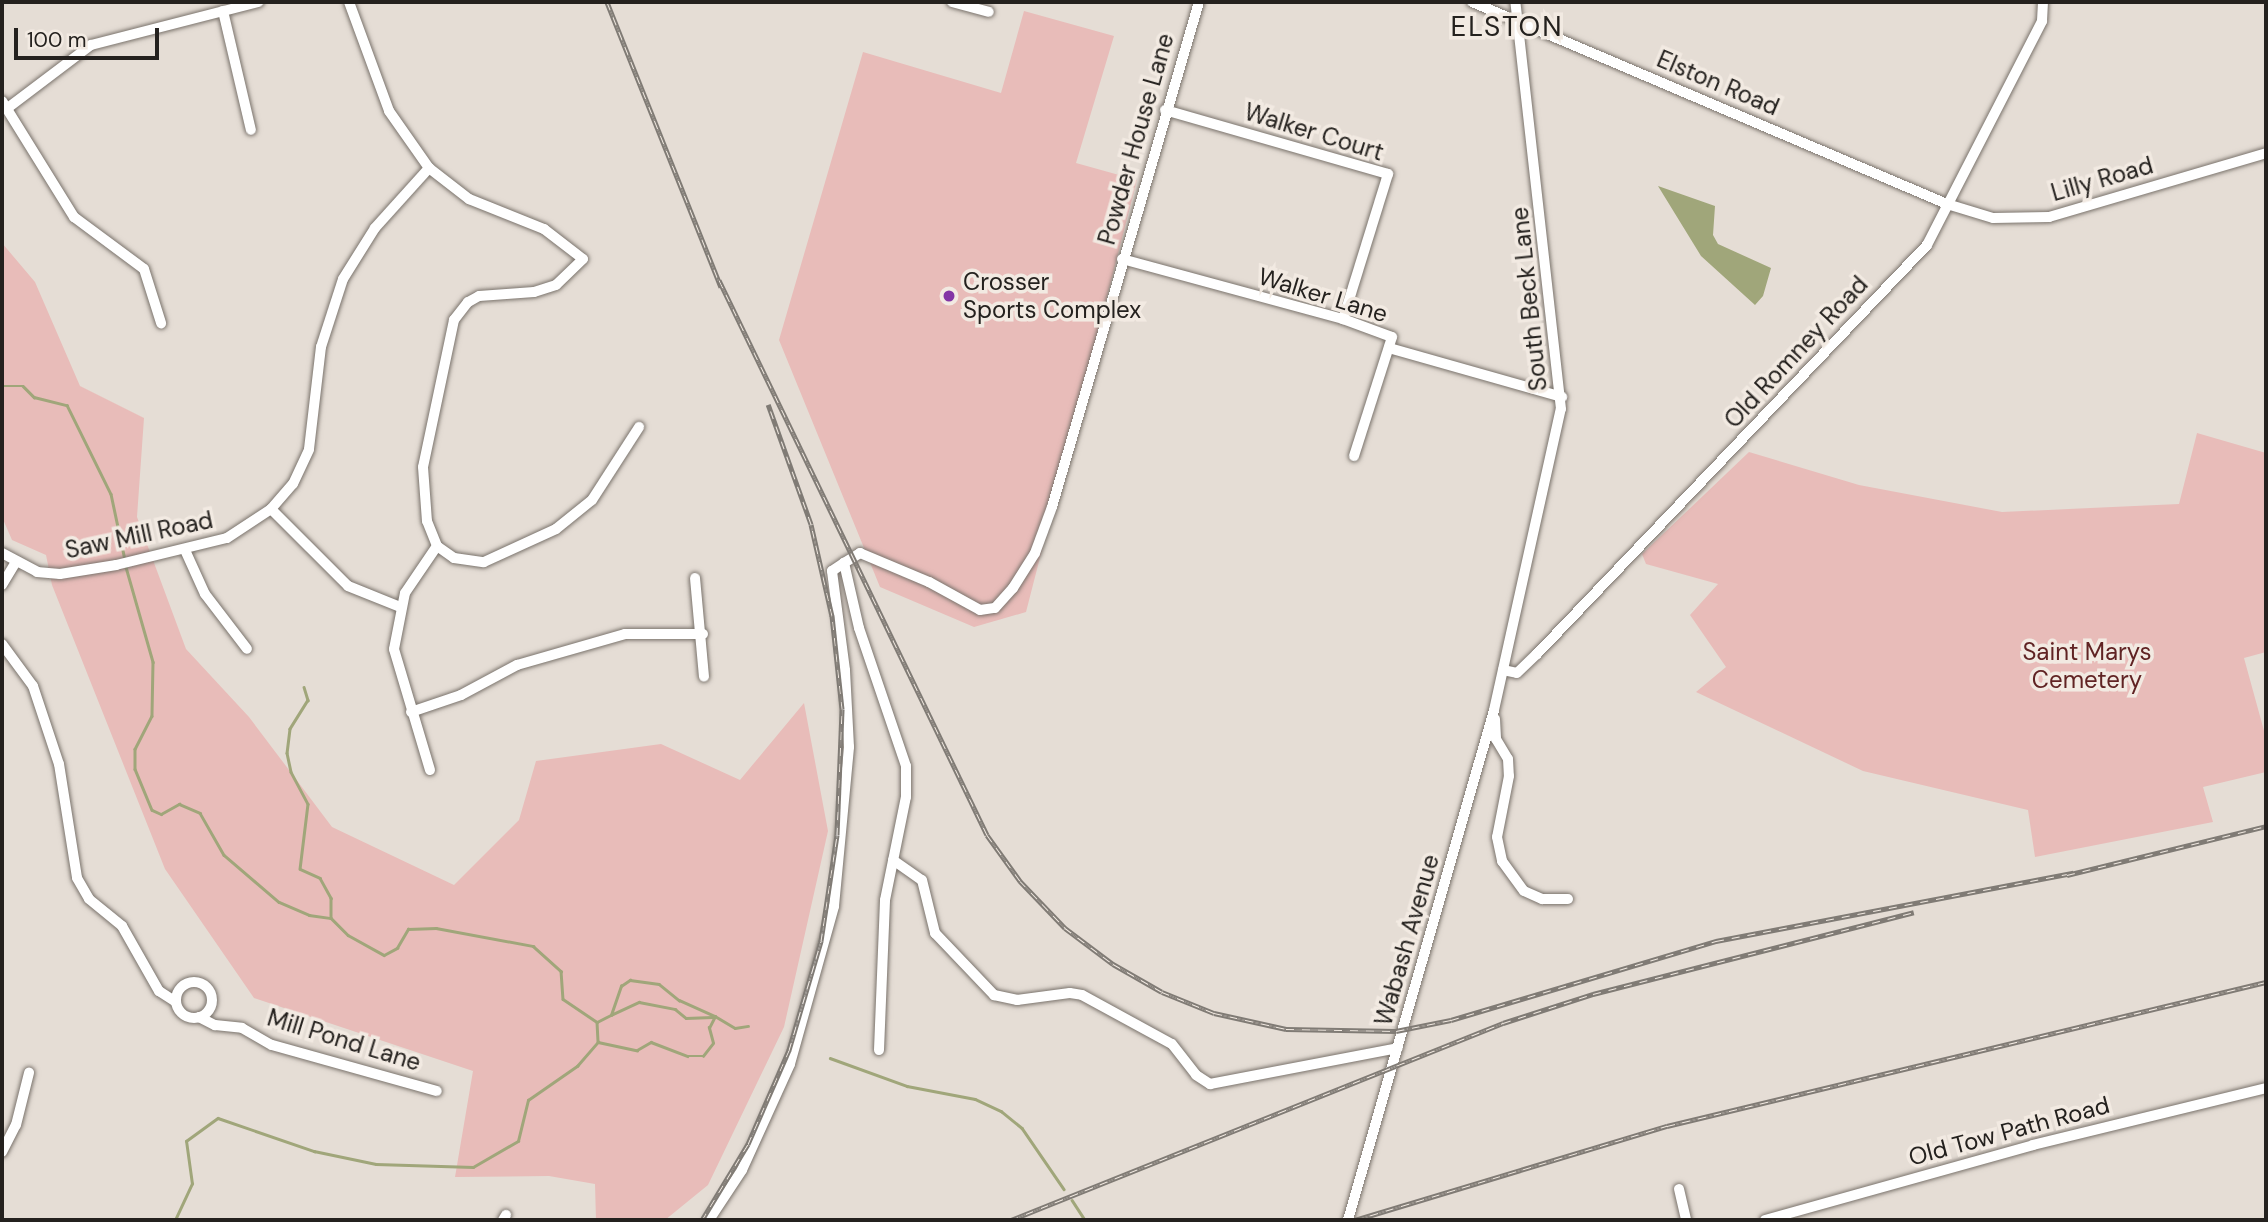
<!DOCTYPE html>
<style>
body{margin:0}
#map{position:relative;width:2268px;height:1222px;overflow:hidden;background:#e5ddd5;font-family:"DM Sans",sans-serif}
div>[style]{position:absolute}
[style*='--x']{left:calc(var(--x)*1px);top:calc(var(--y)*1px);width:calc(var(--w)*1px);rotate:calc(var(--a)*1deg)}
.green>*{inset:0;background:#e8bcb9}
.water>*{inset:0;background:#a0a67a}
.stream>*{height:2.5px;margin:-1.25px;padding:0 1.25px;transform-origin:1.25px;border-radius:1.25px;background:#a0a67a}
.roads{filter:drop-shadow(0 0 2px #7a736c) drop-shadow(0 0 2px #7a736c)}
.street>*{height:10px;margin:-5px;padding:0 5px;transform-origin:5px;border-radius:5px;background:#fff}
.street>.ring{margin:-5px;padding:0;box-sizing:content-box;background:none;border:10px solid #fff;border-radius:50%}
.rail>*{height:5px;margin-top:-2.5px;transform-origin:0;background:repeating-linear-gradient(90deg,#f2eae2 0 8px,#807b75 0 16px);box-sizing:border-box;border-block:2px solid #807b75}
.dots>*{width:19px;height:19px;translate:-50% -50%;box-sizing:border-box;border:4px solid #f2eae2;border-radius:50%}
span{translate:-50% -50%;white-space:nowrap;text-align:center;line-height:1.15;-webkit-text-stroke:7px #f2eae2;paint-order:stroke}
.street-label{font-size:24px;color:#24211e}
.poi-label{font-size:24px;color:#24211e}
.left{translate:0 -50%;text-align:left}
.park-label{font-size:24px;color:#602323}
.quarter-label{font-size:28px;color:#24211e;letter-spacing:2px}
.frame{position:absolute;inset:0;border:4px solid #24211e;pointer-events:none}
.scale{position:absolute;left:14px;top:28px;width:145px;height:32px;box-sizing:border-box;border:4px solid #24211e;border-top:0;padding-left:9px;font-size:21px;line-height:24px;white-space:nowrap;color:#24211e;-webkit-text-stroke:5px #f2eae2;paint-order:stroke}
</style>
<div id="map">
<div class="green">
<i style="clip-path:polygon(1024px 11px,1114px 36px,1076px 163px,1137px 180px,1026px 612px,974px 627px,880px 587px,779px 340px,863px 52px,1001px 93px)"></i>
<i style="clip-path:polygon(2px 243px,35px 282px,80px 386px,144px 418px,137px 517px,186px 649px,249px 717px,332px 827px,454px 885px,519px 820px,536px 761px,661px 744px,740px 780px,804px 703px,828px 831px,784px 1027px,708px 1185px,665px 1220px,596px 1220px,595px 1184px,549px 1176px,455px 1177px,473px 1071px,254px 998px,165px 869px,52px 585px,46px 555px,12px 540px,2px 517px)"></i>
<i style="clip-path:polygon(2197px 433px,2266px 453px,2266px 652px,2244px 658px,2266px 738px,2266px 772px,2203px 787px,2213px 822px,2035px 857px,2028px 810px,1863px 771px,1696px 692px,1726px 667px,1690px 615px,1718px 584px,1646px 564px,1642px 554px,1749px 452px,1859px 485px,2002px 512px,2179px 504px)"></i>
</div>
<div class="water">
<i style="clip-path:polygon(1658px 186px,1715px 206px,1713px 235px,1718px 244px,1771px 268px,1763px 296px,1755px 305px,1701px 256px)"></i>
</div>
<div class="stream">
<i style="--x:2;--y:386;--w:21;--a:0"></i>
<i style="--x:23;--y:386;--w:16;--a:45"></i>
<i style="--x:34;--y:397;--w:34;--a:14"></i>
<i style="--x:67;--y:405;--w:99;--a:63.7"></i>
<i style="--x:111;--y:494;--w:67;--a:78"></i>
<i style="--x:126;--y:567;--w:99;--a:74.1"></i>
<i style="--x:153;--y:662;--w:54;--a:91.1"></i>
<i style="--x:152;--y:716;--w:37;--a:117"></i>
<i style="--x:135;--y:749;--w:20;--a:90"></i>
<i style="--x:135;--y:769;--w:44;--a:67.5"></i>
<i style="--x:152;--y:810;--w:10;--a:24"></i>
<i style="--x:161;--y:814;--w:21;--a:-29"></i>
<i style="--x:179;--y:804;--w:23;--a:23"></i>
<i style="--x:200;--y:813;--w:48;--a:60.3"></i>
<i style="--x:224;--y:855;--w:72;--a:40.5"></i>
<i style="--x:279;--y:902;--w:33;--a:23"></i>
<i style="--x:309;--y:915;--w:22;--a:8"></i>
<i style="--x:331;--y:918;--w:24;--a:45"></i>
<i style="--x:348;--y:935;--w:41;--a:29.1"></i>
<i style="--x:384;--y:955;--w:15;--a:-28"></i>
<i style="--x:397;--y:948;--w:22;--a:-60"></i>
<i style="--x:408;--y:929;--w:28;--a:-2"></i>
<i style="--x:436;--y:928;--w:99;--a:10.5"></i>
<i style="--x:533;--y:946;--w:38;--a:42"></i>
<i style="--x:561;--y:971;--w:28;--a:86"></i>
<i style="--x:563;--y:999;--w:41;--a:34.1"></i>
<i style="--x:597;--y:1022;--w:20;--a:87"></i>
<i style="--x:598;--y:1042;--w:40;--a:12"></i>
<i style="--x:637;--y:1050;--w:16;--a:-30"></i>
<i style="--x:651;--y:1042;--w:39;--a:21"></i>
<i style="--x:687;--y:1056;--w:16;--a:0"></i>
<i style="--x:703;--y:1056;--w:16;--a:-52"></i>
<i style="--x:713;--y:1043;--w:16;--a:-105"></i>
<i style="--x:709;--y:1028;--w:13;--a:-63"></i>
<i style="--x:715;--y:1016;--w:23;--a:31"></i>
<i style="--x:735;--y:1028;--w:13;--a:-9"></i>
<i style="--x:304;--y:687;--w:14;--a:73"></i>
<i style="--x:308;--y:700;--w:34;--a:122"></i>
<i style="--x:290;--y:729;--w:24;--a:97"></i>
<i style="--x:287;--y:753;--w:19;--a:78"></i>
<i style="--x:291;--y:772;--w:36;--a:62"></i>
<i style="--x:308;--y:804;--w:65;--a:97"></i>
<i style="--x:300;--y:869;--w:22;--a:24"></i>
<i style="--x:320;--y:878;--w:23;--a:61"></i>
<i style="--x:331;--y:898;--w:20;--a:90"></i>
<i style="--x:611;--y:1015;--w:31;--a:-25"></i>
<i style="--x:639;--y:1002;--w:37;--a:11"></i>
<i style="--x:675;--y:1009;--w:14;--a:39"></i>
<i style="--x:686;--y:1018;--w:26;--a:-2"></i>
<i style="--x:597;--y:1022;--w:16;--a:-27"></i>
<i style="--x:611;--y:1015;--w:31;--a:-71"></i>
<i style="--x:621;--y:986;--w:11;--a:-34"></i>
<i style="--x:630;--y:980;--w:29;--a:8"></i>
<i style="--x:659;--y:984;--w:26;--a:39"></i>
<i style="--x:679;--y:1000;--w:39;--a:24"></i>
<i style="--x:830;--y:1058;--w:82;--a:20"></i>
<i style="--x:907;--y:1086;--w:69;--a:10.8"></i>
<i style="--x:975;--y:1099;--w:29;--a:25"></i>
<i style="--x:1001;--y:1111;--w:27;--a:39"></i>
<i style="--x:1022;--y:1128;--w:74;--a:55.5"></i>
<i style="--x:1072;--y:1200;--w:24;--a:57"></i>
<i style="--x:175;--y:1220;--w:40;--a:-65"></i>
<i style="--x:192;--y:1184;--w:43;--a:-97.9"></i>
<i style="--x:186;--y:1141;--w:39;--a:-36"></i>
<i style="--x:218;--y:1118;--w:102;--a:19"></i>
<i style="--x:314;--y:1151;--w:63;--a:11.8"></i>
<i style="--x:376;--y:1164;--w:97;--a:1.8"></i>
<i style="--x:473;--y:1167;--w:52;--a:-30"></i>
<i style="--x:518;--y:1141;--w:42;--a:-76.3"></i>
<i style="--x:528;--y:1100;--w:60;--a:-34.8"></i>
<i style="--x:577;--y:1066;--w:32;--a:-49"></i>
</div>
<div class="roads">
<div class="street">
<i style="--x:349;--y:2;--w:116;--a:69.8"></i>
<i style="--x:389;--y:111;--w:70;--a:54.9"></i>
<i style="--x:429;--y:168;--w:51;--a:37.8"></i>
<i style="--x:469;--y:199;--w:81;--a:21.8"></i>
<i style="--x:544;--y:229;--w:49;--a:37.6"></i>
<i style="--x:583;--y:259;--w:37;--a:136"></i>
<i style="--x:556;--y:285;--w:23;--a:162"></i>
<i style="--x:534;--y:292;--w:55;--a:175.8"></i>
<i style="--x:479;--y:296;--w:13;--a:151"></i>
<i style="--x:468;--y:302;--w:23;--a:128"></i>
<i style="--x:454;--y:320;--w:150;--a:101.9"></i>
<i style="--x:423;--y:467;--w:54;--a:85.8"></i>
<i style="--x:427;--y:521;--w:27;--a:68"></i>
<i style="--x:437;--y:546;--w:21;--a:35"></i>
<i style="--x:454;--y:558;--w:30;--a:8"></i>
<i style="--x:484;--y:562;--w:79;--a:-24.6"></i>
<i style="--x:556;--y:529;--w:46;--a:-38.9"></i>
<i style="--x:592;--y:500;--w:87;--a:-57.2"></i>
<i style="--x:952;--y:2;--w:38;--a:15"></i>
<i style="--x:1472;--y:2;--w:516;--a:23.04"></i>
<i style="--x:1947;--y:204;--w:48;--a:16.9"></i>
<i style="--x:1993;--y:218;--w:56;--a:-1"></i>
<i style="--x:2049;--y:217;--w:226;--a:-16.4"></i>
<i style="--x:223;--y:11;--w:122;--a:76.8"></i>
<i style="--x:2;--y:101;--w:137;--a:58.2"></i>
<i style="--x:74;--y:217;--w:87;--a:36.6"></i>
<i style="--x:144;--y:269;--w:57;--a:72.5"></i>
<i style="--x:9;--y:107;--w:103;--a:-37.1"></i>
<i style="--x:91;--y:45;--w:173;--a:-14.4"></i>
<i style="--x:1165;--y:110;--w:232;--a:16"></i>
<i style="--x:1388;--y:174;--w:152;--a:107.2"></i>
<i style="--x:1122;--y:259;--w:229;--a:15.2"></i>
<i style="--x:1343;--y:319;--w:52;--a:20.2"></i>
<i style="--x:1392;--y:337;--w:125;--a:107.7"></i>
<i style="--x:1389;--y:348;--w:180;--a:15.8"></i>
<i style="--x:271;--y:509;--w:109;--a:45"></i>
<i style="--x:348;--y:586;--w:56;--a:22"></i>
<i style="--x:185;--y:550;--w:48;--a:65.6"></i>
<i style="--x:205;--y:594;--w:69;--a:52.6"></i>
<i style="--x:2;--y:553;--w:40;--a:28"></i>
<i style="--x:37;--y:572;--w:23;--a:5"></i>
<i style="--x:60;--y:574;--w:57;--a:-9.1"></i>
<i style="--x:116;--y:565;--w:114;--a:-13.7"></i>
<i style="--x:227;--y:538;--w:53;--a:-33.4"></i>
<i style="--x:271;--y:509;--w:33;--a:-49"></i>
<i style="--x:293;--y:484;--w:38;--a:-65"></i>
<i style="--x:309;--y:449;--w:103;--a:-83.3"></i>
<i style="--x:321;--y:347;--w:71;--a:-72.1"></i>
<i style="--x:343;--y:279;--w:60;--a:-57.9"></i>
<i style="--x:375;--y:228;--w:81;--a:-48"></i>
<i style="--x:695;--y:578;--w:99;--a:84.8"></i>
<i style="--x:2;--y:585;--w:26;--a:-59"></i>
<i style="--x:2;--y:644;--w:52;--a:53.6"></i>
<i style="--x:33;--y:686;--w:82;--a:71.6"></i>
<i style="--x:59;--y:764;--w:115;--a:81"></i>
<i style="--x:77;--y:878;--w:24;--a:60"></i>
<i style="--x:89;--y:899;--w:43;--a:39.3"></i>
<i style="--x:122;--y:926;--w:75;--a:60.4"></i>
<i style="--x:159;--y:991;--w:20;--a:33"></i>
<i style="--x:1503;--y:670;--w:14;--a:12"></i>
<i style="--x:1517;--y:673;--w:28;--a:-44"></i>
<i style="--x:1537;--y:654;--w:565;--a:-46.36"></i>
<i style="--x:1927;--y:245;--w:252;--a:-62.8"></i>
<i style="--x:2042;--y:21;--w:19;--a:-87"></i>
<i style="--x:411;--y:712;--w:53;--a:-18.8"></i>
<i style="--x:461;--y:695;--w:64;--a:-28.2"></i>
<i style="--x:517;--y:665;--w:112;--a:-16"></i>
<i style="--x:625;--y:634;--w:78;--a:0"></i>
<i style="--x:1495;--y:719;--w:20;--a:87"></i>
<i style="--x:1496;--y:739;--w:23;--a:59"></i>
<i style="--x:1508;--y:759;--w:17;--a:87"></i>
<i style="--x:1509;--y:776;--w:62;--a:101.1"></i>
<i style="--x:1497;--y:837;--w:25;--a:78"></i>
<i style="--x:1502;--y:861;--w:37;--a:54"></i>
<i style="--x:1524;--y:891;--w:20;--a:24"></i>
<i style="--x:1542;--y:899;--w:26;--a:0"></i>
<i style="--x:430;--y:770;--w:126;--a:-106.6"></i>
<i style="--x:394;--y:649;--w:57;--a:-78.9"></i>
<i style="--x:405;--y:593;--w:57;--a:-55.8"></i>
<i style="--x:893;--y:860;--w:35;--a:35"></i>
<i style="--x:922;--y:880;--w:55;--a:76.2"></i>
<i style="--x:935;--y:933;--w:86;--a:46.4"></i>
<i style="--x:994;--y:995;--w:24;--a:12"></i>
<i style="--x:1017;--y:1000;--w:53;--a:-7.5"></i>
<i style="--x:1070;--y:993;--w:12;--a:9"></i>
<i style="--x:1082;--y:995;--w:102;--a:28.6"></i>
<i style="--x:1172;--y:1044;--w:39;--a:52"></i>
<i style="--x:1196;--y:1075;--w:17;--a:33"></i>
<i style="--x:1210;--y:1084;--w:191;--a:-10.8"></i>
<i class="ring" style="left:176px;top:982px;width:26px;height:26px"></i>
<i style="--x:199;--y:1017;--w:18;--a:27"></i>
<i style="--x:215;--y:1025;--w:27;--a:6"></i>
<i style="--x:242;--y:1028;--w:34;--a:30"></i>
<i style="--x:272;--y:1045;--w:171;--a:15.6"></i>
<i style="--x:879;--y:1050;--w:150;--a:-87.7"></i>
<i style="--x:885;--y:900;--w:105;--a:-78.5"></i>
<i style="--x:906;--y:797;--w:31;--a:-90"></i>
<i style="--x:906;--y:766;--w:146;--a:-108.8"></i>
<i style="--x:859;--y:628;--w:67;--a:-103"></i>
<i style="--x:844;--y:563;--w:19;--a:-32"></i>
<i style="--x:860;--y:553;--w:75;--a:22.8"></i>
<i style="--x:929;--y:582;--w:58;--a:28.8"></i>
<i style="--x:980;--y:610;--w:15;--a:-8"></i>
<i style="--x:995;--y:608;--w:27;--a:-48"></i>
<i style="--x:1013;--y:588;--w:41;--a:-57.8"></i>
<i style="--x:1035;--y:553;--w:49;--a:-69.7"></i>
<i style="--x:1052;--y:507;--w:526;--a:-73.77"></i>
<i style="--x:2;--y:1152;--w:30;--a:-63"></i>
<i style="--x:16;--y:1125;--w:54;--a:-76"></i>
<i style="--x:1679;--y:1189;--w:32;--a:77"></i>
<i style="--x:503;--y:1220;--w:6;--a:-59"></i>
<i style="--x:709;--y:1220;--w:60;--a:-56.6"></i>
<i style="--x:742;--y:1170;--w:116;--a:-65.6"></i>
<i style="--x:790;--y:1064;--w:164;--a:-74.4"></i>
<i style="--x:834;--y:906;--w:160;--a:-84.6"></i>
<i style="--x:849;--y:747;--w:77;--a:-93"></i>
<i style="--x:845;--y:670;--w:100;--a:-97.5"></i>
<i style="--x:832;--y:571;--w:14;--a:-34"></i>
<i style="--x:1348;--y:1220;--w:530;--a:-74.02"></i>
<i style="--x:1494;--y:710;--w:308;--a:-77.5"></i>
<i style="--x:1561;--y:409;--w:410;--a:-96.4"></i>
<i style="--x:1765;--y:1220;--w:278;--a:-15.6"></i>
<i style="--x:2033;--y:1145;--w:240;--a:-13.7"></i>
</div>
</div>
<div class="rail">
<i style="--x:607;--y:2;--w:307;--a:68.2"></i>
<i style="--x:719;--y:280;--w:616;--a:64.22"></i>
<i style="--x:987;--y:835;--w:57;--a:54.3"></i>
<i style="--x:1020;--y:881;--w:65;--a:46.2"></i>
<i style="--x:1065;--y:928;--w:60;--a:36.9"></i>
<i style="--x:1113;--y:964;--w:56;--a:29.7"></i>
<i style="--x:1162;--y:992;--w:56;--a:22"></i>
<i style="--x:1214;--y:1013;--w:74;--a:12.5"></i>
<i style="--x:1286;--y:1029;--w:110;--a:1"></i>
<i style="--x:1396;--y:1031;--w:56;--a:-11.3"></i>
<i style="--x:1451;--y:1020;--w:277;--a:-16.6"></i>
<i style="--x:1716;--y:941;--w:364;--a:-10.8"></i>
<i style="--x:2067;--y:875;--w:205;--a:-13.8"></i>
<i style="--x:702;--y:1220;--w:89;--a:-58.8"></i>
<i style="--x:748;--y:1144;--w:103;--a:-66.4"></i>
<i style="--x:789;--y:1050;--w:114;--a:-73.6"></i>
<i style="--x:821;--y:941;--w:107;--a:-81.4"></i>
<i style="--x:837;--y:835;--w:126;--a:-87.7"></i>
<i style="--x:842;--y:709;--w:94;--a:-96.1"></i>
<i style="--x:832;--y:616;--w:94;--a:-102.9"></i>
<i style="--x:811;--y:524;--w:127;--a:-109.7"></i>
<i style="--x:1011;--y:1220;--w:530;--a:-21.82"></i>
<i style="--x:1503;--y:1023;--w:95;--a:-17.9"></i>
<i style="--x:1593;--y:994;--w:331;--a:-14.3"></i>
<i style="--x:1355;--y:1220;--w:326;--a:-16.8"></i>
<i style="--x:1667;--y:1126;--w:616;--a:-13.52"></i>
</div>
<div class="dots">
<i style="left:949px;top:296px;background:#8335a5"></i>
</div>
<div class="street-label">
<span style="left:1718px;top:83px;rotate:23deg">Elston Road</span>
<span style="left:1314px;top:132px;rotate:17deg">Walker Court</span>
<span style="left:1136px;top:139px;rotate:-74deg">Powder House Lane</span>
<span style="left:2102px;top:179px;rotate:-16deg">Lilly Road</span>
<span style="left:1323px;top:295px;rotate:17deg">Walker Lane</span>
<span style="left:1529px;top:299px;rotate:-96deg">South Beck Lane</span>
<span style="left:1796px;top:352px;rotate:-47deg">Old Romney Road</span>
<span style="left:139px;top:535px;rotate:-12deg">Saw Mill Road</span>
<span style="left:1407px;top:940px;rotate:-74deg">Wabash Avenue</span>
<span style="left:344px;top:1040px;rotate:17deg">Mill Pond Lane</span>
<span style="left:2009px;top:1131px;rotate:-15deg">Old Tow Path Road</span>
</div>
<div class="poi-label">
<span class="left" style="left:963px;top:296px">Crosser<br>Sports Complex</span>
</div>
<div class="park-label">
<span style="left:2087px;top:666px">Saint Marys<br>Cemetery</span>
</div>
<div class="quarter-label">
<span style="left:1507px;top:27px">ELSTON</span>
</div>
<div class="frame"></div>
<div class="scale">100 m</div>
</div>
